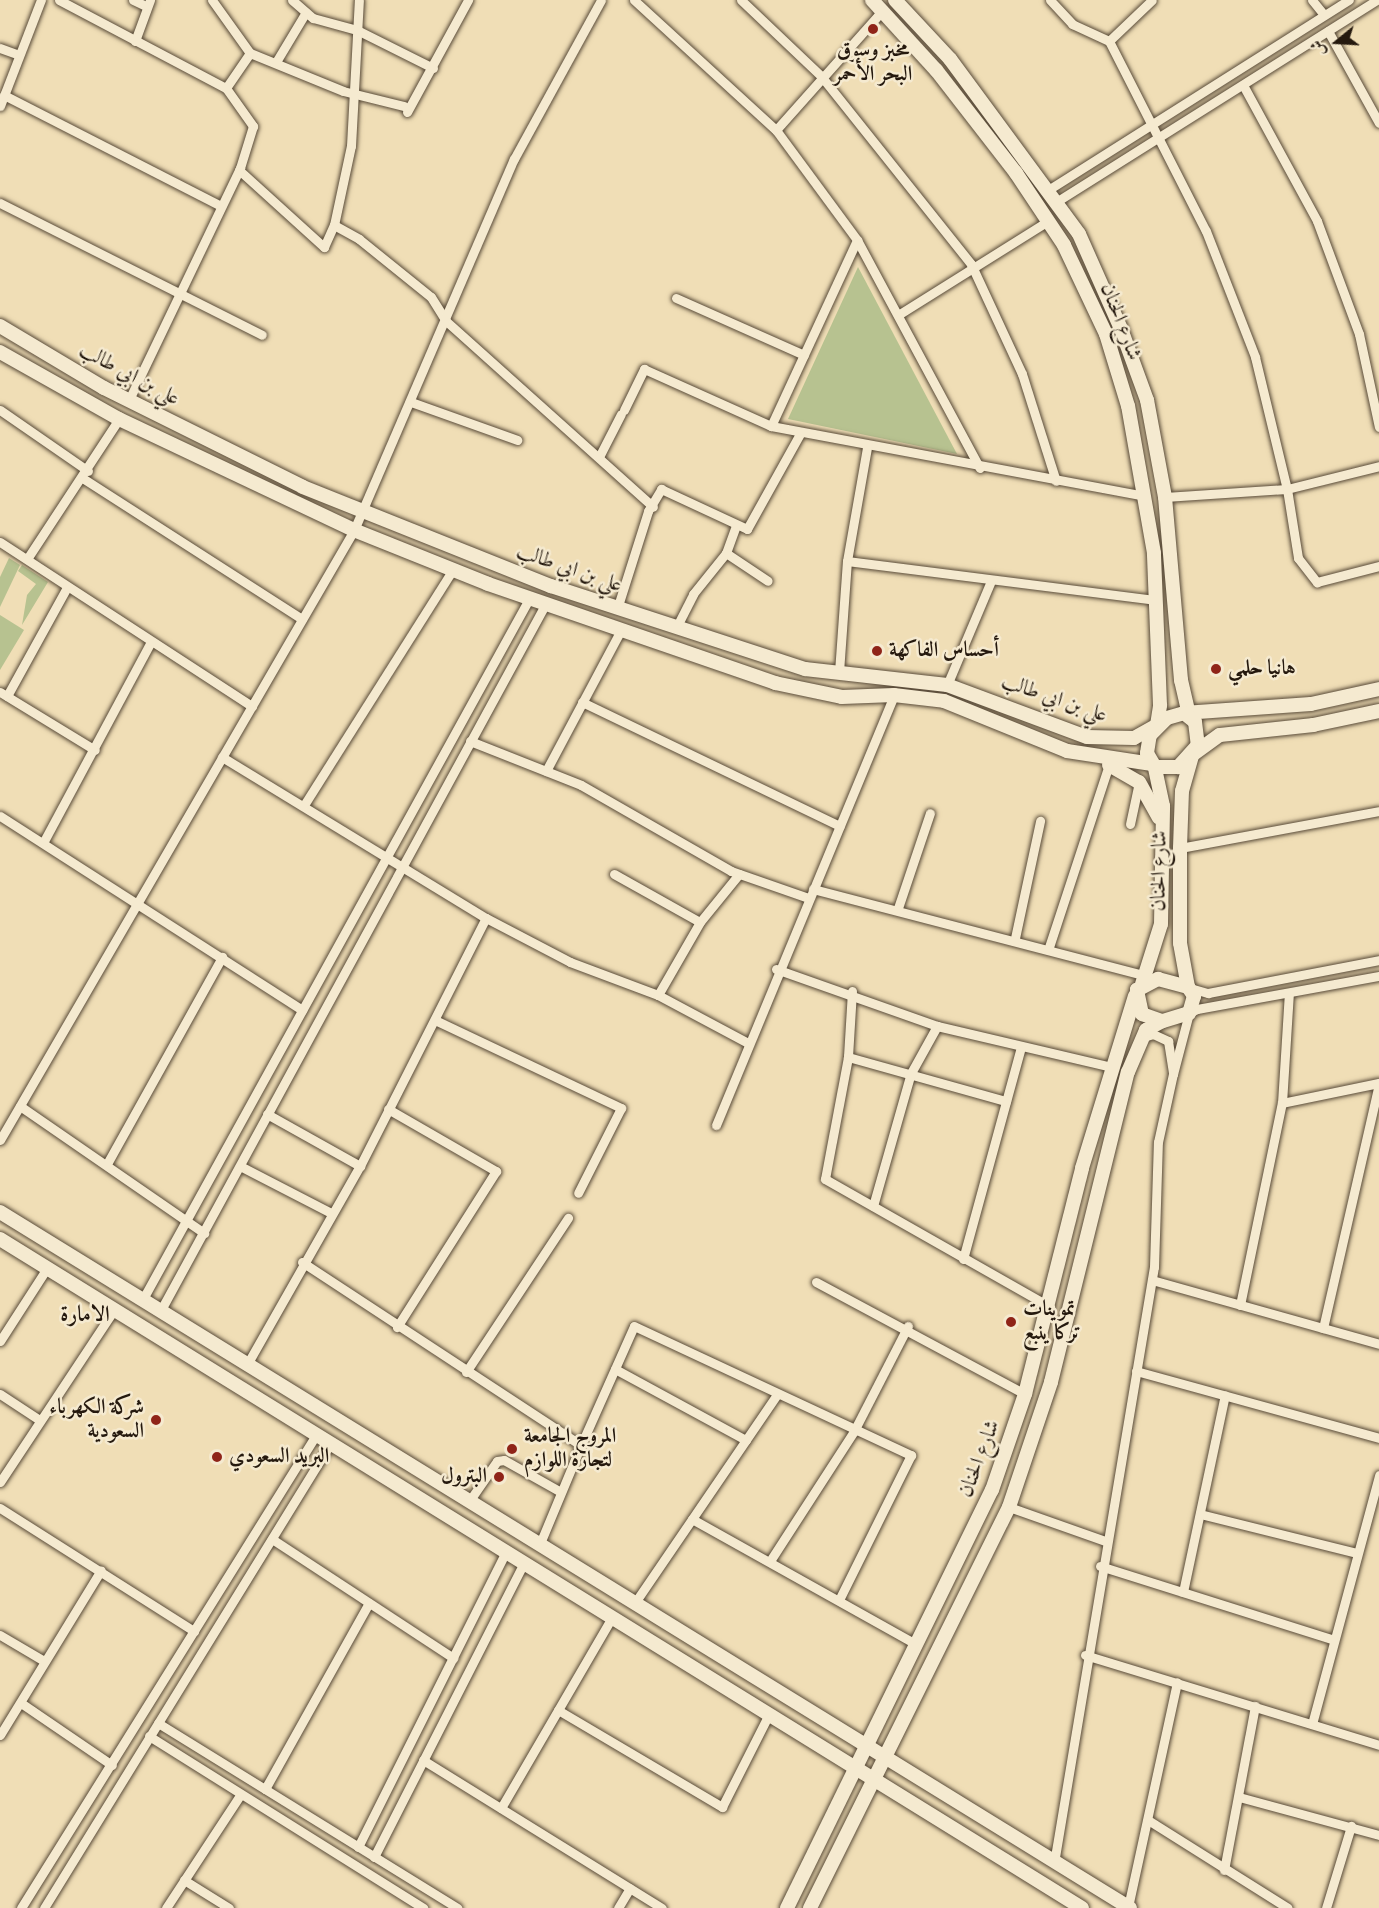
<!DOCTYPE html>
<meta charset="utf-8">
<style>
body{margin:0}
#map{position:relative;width:1379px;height:1908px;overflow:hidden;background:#f0deb6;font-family:"Sorts Mill Goudy",Amiri,serif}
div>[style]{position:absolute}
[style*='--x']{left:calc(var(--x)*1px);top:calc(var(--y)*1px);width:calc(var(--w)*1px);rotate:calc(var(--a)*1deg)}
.green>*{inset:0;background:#b7c290}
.roads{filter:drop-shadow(0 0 2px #584a38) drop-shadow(0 0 2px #584a38)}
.street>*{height:9px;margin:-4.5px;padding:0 4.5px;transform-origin:4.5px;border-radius:4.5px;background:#f5ead0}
.secondary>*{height:14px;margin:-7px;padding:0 7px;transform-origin:7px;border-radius:7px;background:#f5ead0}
.dots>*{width:16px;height:16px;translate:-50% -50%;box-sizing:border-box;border:3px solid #f5ead0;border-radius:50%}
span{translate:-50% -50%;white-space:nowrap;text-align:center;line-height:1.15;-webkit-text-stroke:5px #f5ead0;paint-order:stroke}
.poi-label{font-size:21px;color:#25190e;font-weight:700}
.left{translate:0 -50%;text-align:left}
.right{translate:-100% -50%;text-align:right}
.street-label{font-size:21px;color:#25190e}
.neighbourhood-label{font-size:22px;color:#25190e;font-weight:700}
.north{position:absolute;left:1307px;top:12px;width:60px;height:60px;-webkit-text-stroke:4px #f5ead0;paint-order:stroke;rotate:252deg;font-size:16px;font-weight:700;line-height:24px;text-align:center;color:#25190e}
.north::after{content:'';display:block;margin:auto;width:21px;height:27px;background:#25190e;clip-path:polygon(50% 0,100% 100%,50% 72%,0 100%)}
</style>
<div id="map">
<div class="green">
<i style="clip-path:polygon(858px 267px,957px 454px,788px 419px)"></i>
<i style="clip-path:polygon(9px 558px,20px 565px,0 607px,0 577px)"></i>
<i style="clip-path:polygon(22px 565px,48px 582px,22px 625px,27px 595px,36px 584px,18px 571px)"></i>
<i style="clip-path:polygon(0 615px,24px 630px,0 670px)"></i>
</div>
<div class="roads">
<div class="street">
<i style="--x:59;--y:0;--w:189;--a:27.8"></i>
<i style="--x:226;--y:88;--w:47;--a:54.6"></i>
<i style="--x:253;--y:126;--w:44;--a:107.2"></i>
<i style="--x:240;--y:168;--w:257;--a:115.6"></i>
<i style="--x:133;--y:0;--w:14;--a:25"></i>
<i style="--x:212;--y:0;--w:65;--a:54.4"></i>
<i style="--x:250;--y:53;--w:100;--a:22.2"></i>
<i style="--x:343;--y:91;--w:63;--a:13.8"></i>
<i style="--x:292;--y:0;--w:28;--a:41"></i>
<i style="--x:313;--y:18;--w:46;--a:15.3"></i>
<i style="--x:357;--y:30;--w:85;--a:26.6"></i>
<i style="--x:634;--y:0;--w:193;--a:42.5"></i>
<i style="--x:776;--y:130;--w:137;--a:53.6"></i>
<i style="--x:857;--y:240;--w:259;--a:61.7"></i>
<i style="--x:741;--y:0;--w:110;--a:43.5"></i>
<i style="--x:821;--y:76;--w:241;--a:51.4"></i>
<i style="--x:971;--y:264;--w:121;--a:65.1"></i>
<i style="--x:1022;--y:374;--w:112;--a:72.4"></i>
<i style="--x:1050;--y:0;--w:33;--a:47"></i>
<i style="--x:1072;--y:24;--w:41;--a:24.7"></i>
<i style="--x:1109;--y:41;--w:213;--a:63"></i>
<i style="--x:1206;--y:231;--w:135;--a:68.7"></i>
<i style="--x:1255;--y:357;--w:136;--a:76.4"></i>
<i style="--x:1287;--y:489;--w:70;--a:80.9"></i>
<i style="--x:1298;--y:558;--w:31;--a:52"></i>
<i style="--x:1317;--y:582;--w:64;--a:-14.5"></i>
<i style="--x:1312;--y:0;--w:19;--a:51"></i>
<i style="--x:1328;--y:31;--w:105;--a:61"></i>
<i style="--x:135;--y:41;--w:44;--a:-69.9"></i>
<i style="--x:1109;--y:41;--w:59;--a:-43.6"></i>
<i style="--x:0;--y:48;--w:20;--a:20"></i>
<i style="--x:276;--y:62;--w:58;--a:-59"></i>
<i style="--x:1243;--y:85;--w:155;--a:61.4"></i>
<i style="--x:1317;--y:221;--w:121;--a:69.6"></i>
<i style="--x:1359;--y:334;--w:95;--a:77.9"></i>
<i style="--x:226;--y:88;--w:42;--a:-55.6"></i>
<i style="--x:4;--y:95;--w:242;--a:27.1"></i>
<i style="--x:0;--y:106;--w:114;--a:-68.9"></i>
<i style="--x:407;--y:112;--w:128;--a:-61.4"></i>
<i style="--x:776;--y:130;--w:159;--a:-48.3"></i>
<i style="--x:239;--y:170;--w:115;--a:42.2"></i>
<i style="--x:324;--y:247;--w:24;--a:-66"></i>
<i style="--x:334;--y:225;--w:81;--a:-77.9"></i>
<i style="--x:351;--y:146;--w:146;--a:-86.9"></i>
<i style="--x:1048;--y:190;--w:356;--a:-32.3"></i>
<i style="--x:1056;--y:202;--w:379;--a:-32.2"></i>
<i style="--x:0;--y:203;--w:293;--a:26.7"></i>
<i style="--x:334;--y:225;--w:29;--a:29"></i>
<i style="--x:359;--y:239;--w:92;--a:38.9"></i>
<i style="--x:431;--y:297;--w:28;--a:58"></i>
<i style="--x:446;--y:321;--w:278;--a:41.9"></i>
<i style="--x:676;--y:298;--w:140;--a:24"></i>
<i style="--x:898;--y:315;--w:177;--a:-32.1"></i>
<i style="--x:411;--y:402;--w:113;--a:19.7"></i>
<i style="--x:0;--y:410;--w:107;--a:34.7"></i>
<i style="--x:624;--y:410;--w:46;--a:-64"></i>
<i style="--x:644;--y:369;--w:139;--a:24.2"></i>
<i style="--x:771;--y:426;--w:380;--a:10.6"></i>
<i style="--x:771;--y:426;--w:205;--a:-65.2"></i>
<i style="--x:599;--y:457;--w:48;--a:-62.9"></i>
<i style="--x:84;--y:479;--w:259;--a:32.7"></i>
<i style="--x:1165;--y:497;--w:122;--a:-3.8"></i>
<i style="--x:1287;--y:489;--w:95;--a:-14"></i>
<i style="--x:0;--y:542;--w:301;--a:33.1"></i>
<i style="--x:726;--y:553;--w:50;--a:33.7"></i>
<i style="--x:27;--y:559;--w:168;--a:-56.7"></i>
<i style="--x:847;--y:561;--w:312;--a:7.2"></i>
<i style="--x:617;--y:609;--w:103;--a:-72.4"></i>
<i style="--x:648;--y:511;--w:26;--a:-59"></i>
<i style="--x:661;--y:489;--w:95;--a:24.9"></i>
<i style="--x:747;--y:529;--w:111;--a:-60.9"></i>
<i style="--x:676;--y:628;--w:38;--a:-63"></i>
<i style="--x:693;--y:594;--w:53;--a:-51.2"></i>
<i style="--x:726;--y:553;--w:30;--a:-70"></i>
<i style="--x:839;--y:672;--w:111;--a:-85.9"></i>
<i style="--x:847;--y:561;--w:116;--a:-80"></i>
<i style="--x:947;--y:685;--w:113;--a:-67.1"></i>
<i style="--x:0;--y:692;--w:111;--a:31.4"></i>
<i style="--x:7;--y:696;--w:122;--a:-61.1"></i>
<i style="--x:582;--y:702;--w:286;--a:25.7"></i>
<i style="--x:470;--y:741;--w:119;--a:21.6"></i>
<i style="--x:581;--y:785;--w:173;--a:29.8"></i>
<i style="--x:731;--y:871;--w:82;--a:19.3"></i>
<i style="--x:222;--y:757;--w:309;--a:31.4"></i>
<i style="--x:486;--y:918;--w:95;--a:27.6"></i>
<i style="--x:570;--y:962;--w:94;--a:20.6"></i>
<i style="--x:658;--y:995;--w:102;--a:28.1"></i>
<i style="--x:546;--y:771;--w:157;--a:-62"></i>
<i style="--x:304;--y:805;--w:277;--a:-57.7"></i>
<i style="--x:0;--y:816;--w:359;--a:32.7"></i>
<i style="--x:1130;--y:824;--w:43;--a:-77.9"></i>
<i style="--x:43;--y:843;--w:228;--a:-61.8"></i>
<i style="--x:1180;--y:848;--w:202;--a:-10.5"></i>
<i style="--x:614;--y:874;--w:98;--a:29.2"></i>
<i style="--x:813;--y:889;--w:346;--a:14.6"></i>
<i style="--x:898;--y:908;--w:100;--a:-71.4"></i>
<i style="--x:1015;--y:938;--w:120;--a:-77.9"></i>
<i style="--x:1049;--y:947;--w:192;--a:-71.8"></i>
<i style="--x:776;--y:969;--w:171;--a:19.5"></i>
<i style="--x:937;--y:1026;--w:180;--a:13.2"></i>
<i style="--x:1190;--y:988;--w:19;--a:16"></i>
<i style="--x:1208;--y:993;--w:174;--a:-10.9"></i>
<i style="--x:852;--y:991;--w:66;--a:93.5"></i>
<i style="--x:848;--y:1057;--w:124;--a:100.7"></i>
<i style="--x:825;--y:1179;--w:259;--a:29.6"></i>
<i style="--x:658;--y:995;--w:84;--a:-60.1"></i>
<i style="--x:700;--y:922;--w:62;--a:-50.9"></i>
<i style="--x:435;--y:1020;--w:206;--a:25.3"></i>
<i style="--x:621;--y:1108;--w:95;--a:116.8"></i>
<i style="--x:1143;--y:1037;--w:10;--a:-17"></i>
<i style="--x:1153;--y:1034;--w:17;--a:25"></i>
<i style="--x:1168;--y:1041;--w:33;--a:81"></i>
<i style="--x:1173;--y:1074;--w:63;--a:-75.3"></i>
<i style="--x:1189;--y:1013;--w:9;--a:-27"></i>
<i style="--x:1197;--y:1009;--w:185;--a:-10.3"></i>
<i style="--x:848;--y:1057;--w:164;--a:15.6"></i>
<i style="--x:1282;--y:1103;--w:99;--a:-11.7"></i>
<i style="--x:20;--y:1106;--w:224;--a:34.6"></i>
<i style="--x:388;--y:1109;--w:125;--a:29.9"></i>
<i style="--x:496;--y:1171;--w:185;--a:122.4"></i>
<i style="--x:267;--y:1114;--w:107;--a:29.2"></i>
<i style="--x:716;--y:1125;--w:465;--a:-67.5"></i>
<i style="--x:0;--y:1140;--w:705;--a:-59.87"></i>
<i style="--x:354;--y:530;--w:404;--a:-66.7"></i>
<i style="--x:514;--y:159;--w:181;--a:-61.3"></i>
<i style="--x:108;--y:1162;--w:235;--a:-60.9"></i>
<i style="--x:240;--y:1166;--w:102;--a:27.3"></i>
<i style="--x:873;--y:1206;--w:138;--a:-74.1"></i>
<i style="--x:911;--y:1073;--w:54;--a:-61"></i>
<i style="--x:963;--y:1259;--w:220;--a:-74.7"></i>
<i style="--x:302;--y:1262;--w:334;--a:33.3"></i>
<i style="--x:581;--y:1445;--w:109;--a:112.6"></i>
<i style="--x:1152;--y:1280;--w:236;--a:15.7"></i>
<i style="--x:816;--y:1282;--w:237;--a:28.2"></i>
<i style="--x:144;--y:1297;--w:797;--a:-61.12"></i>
<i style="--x:1240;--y:1305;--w:206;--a:-78.3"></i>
<i style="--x:1282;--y:1103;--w:110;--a:-86.4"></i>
<i style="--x:162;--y:1308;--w:801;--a:-61.42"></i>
<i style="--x:1323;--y:1328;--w:251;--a:-77.1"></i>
<i style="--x:0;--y:1341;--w:87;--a:-57.2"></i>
<i style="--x:249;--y:1361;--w:224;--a:-60.4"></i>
<i style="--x:360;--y:1166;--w:278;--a:-63.1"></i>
<i style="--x:615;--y:1369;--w:149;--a:28.5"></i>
<i style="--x:1136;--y:1371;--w:252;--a:15.4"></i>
<i style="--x:466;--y:1372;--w:185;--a:-56.5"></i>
<i style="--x:0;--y:1394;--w:45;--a:33.3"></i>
<i style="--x:581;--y:1445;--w:130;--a:-66"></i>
<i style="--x:634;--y:1326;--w:306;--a:25"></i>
<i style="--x:911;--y:1455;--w:162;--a:116.4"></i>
<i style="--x:0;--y:1482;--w:206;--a:-56.5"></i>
<i style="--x:470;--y:1500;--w:47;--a:-55.3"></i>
<i style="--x:497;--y:1461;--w:7;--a:-8"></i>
<i style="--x:504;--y:1460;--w:65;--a:29.3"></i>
<i style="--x:1009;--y:1507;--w:102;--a:19.5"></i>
<i style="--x:0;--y:1508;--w:230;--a:32.4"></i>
<i style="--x:1204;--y:1515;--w:157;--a:14"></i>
<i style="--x:692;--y:1519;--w:258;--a:29.2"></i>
<i style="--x:272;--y:1539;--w:217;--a:33.3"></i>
<i style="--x:770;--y:1561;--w:155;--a:-57.1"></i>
<i style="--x:854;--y:1431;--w:118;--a:-62.8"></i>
<i style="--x:1100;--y:1566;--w:245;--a:17.5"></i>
<i style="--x:1183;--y:1592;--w:201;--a:-78"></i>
<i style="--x:634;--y:1604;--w:254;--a:-55.7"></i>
<i style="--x:0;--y:1635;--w:51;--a:30.6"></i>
<i style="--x:1085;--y:1655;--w:307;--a:17"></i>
<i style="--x:21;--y:1703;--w:110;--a:34.3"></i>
<i style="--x:558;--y:1710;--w:191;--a:30.6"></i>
<i style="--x:722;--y:1807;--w:104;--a:-63.2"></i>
<i style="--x:158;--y:1723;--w:352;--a:31.7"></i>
<i style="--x:1312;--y:1724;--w:258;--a:-74.9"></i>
<i style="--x:0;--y:1735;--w:193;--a:-58.5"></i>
<i style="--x:149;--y:1736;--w:324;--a:32.1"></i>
<i style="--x:423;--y:1760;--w:281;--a:31.8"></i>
<i style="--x:265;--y:1789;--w:213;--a:-60.8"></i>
<i style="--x:1239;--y:1797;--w:145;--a:15.2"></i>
<i style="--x:501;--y:1808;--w:221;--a:-59.8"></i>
<i style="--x:1148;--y:1820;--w:165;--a:32.2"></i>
<i style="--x:358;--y:1847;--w:330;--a:-63.4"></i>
<i style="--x:374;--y:1857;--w:330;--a:-63"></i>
<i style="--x:1054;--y:1863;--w:604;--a:-80.48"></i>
<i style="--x:1154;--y:1267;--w:125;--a:-88.2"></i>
<i style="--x:1158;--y:1142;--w:70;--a:-77.6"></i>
<i style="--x:1224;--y:1870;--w:167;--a:-79.3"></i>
<i style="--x:184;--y:1880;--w:53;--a:31.9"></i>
<i style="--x:1128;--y:1907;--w:230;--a:-77.7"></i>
<i style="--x:21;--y:1908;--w:557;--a:-58.05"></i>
<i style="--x:44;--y:1908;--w:545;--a:-58.35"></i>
<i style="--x:166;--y:1908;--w:136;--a:-56.7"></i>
<i style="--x:618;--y:1908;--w:23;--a:-59"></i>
<i style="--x:1326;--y:1908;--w:86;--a:-73"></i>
</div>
<div class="secondary">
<i style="--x:895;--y:0;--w:81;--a:47"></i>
<i style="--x:950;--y:59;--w:217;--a:53.6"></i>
<i style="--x:1079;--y:234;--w:104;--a:66.1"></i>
<i style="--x:1121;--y:329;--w:76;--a:69.9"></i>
<i style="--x:1147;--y:400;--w:99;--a:79.5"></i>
<i style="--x:1165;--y:497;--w:184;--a:85"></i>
<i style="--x:1181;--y:680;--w:37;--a:77"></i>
<i style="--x:0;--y:326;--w:121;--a:30.8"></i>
<i style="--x:104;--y:388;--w:222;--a:26.4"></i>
<i style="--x:303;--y:487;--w:267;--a:21.8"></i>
<i style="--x:551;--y:586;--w:267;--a:18.1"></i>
<i style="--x:805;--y:669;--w:143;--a:6.4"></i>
<i style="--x:947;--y:685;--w:149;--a:20.4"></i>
<i style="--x:1087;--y:737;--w:47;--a:1.2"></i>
<i style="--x:1134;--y:738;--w:26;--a:-29"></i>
<i style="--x:1157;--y:725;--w:20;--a:-81"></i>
<i style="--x:1160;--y:705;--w:152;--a:-92.3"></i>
<i style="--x:1154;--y:553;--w:149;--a:-100"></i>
<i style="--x:1128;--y:406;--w:75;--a:-107"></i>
<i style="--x:1106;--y:334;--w:98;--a:-115.3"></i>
<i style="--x:1064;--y:245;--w:87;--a:-123.7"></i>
<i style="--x:1016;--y:173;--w:130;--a:-127.8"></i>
<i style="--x:936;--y:70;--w:95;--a:-132.4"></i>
<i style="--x:0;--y:352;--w:137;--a:29.4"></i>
<i style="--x:119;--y:419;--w:260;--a:25.3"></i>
<i style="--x:354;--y:530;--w:144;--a:21.9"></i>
<i style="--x:488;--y:584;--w:304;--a:19"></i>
<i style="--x:775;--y:683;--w:68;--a:11.8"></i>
<i style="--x:842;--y:697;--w:52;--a:-2.2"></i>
<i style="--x:894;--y:695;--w:50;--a:6.8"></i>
<i style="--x:944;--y:701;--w:133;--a:22.1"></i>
<i style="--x:1067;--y:751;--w:86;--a:8.7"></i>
<i style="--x:1184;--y:713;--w:127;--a:-4.1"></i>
<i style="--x:1311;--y:704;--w:70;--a:-12.4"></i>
<i style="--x:1184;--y:713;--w:14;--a:39"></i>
<i style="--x:1195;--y:722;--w:23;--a:83"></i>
<i style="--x:1198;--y:745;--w:30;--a:132"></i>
<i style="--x:1178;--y:767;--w:23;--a:180"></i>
<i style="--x:1155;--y:767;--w:16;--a:-120"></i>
<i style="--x:1147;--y:753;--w:18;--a:-81"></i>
<i style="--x:1150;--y:735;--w:24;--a:-45"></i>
<i style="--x:1167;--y:718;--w:18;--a:-16"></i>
<i style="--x:1109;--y:765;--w:34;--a:30"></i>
<i style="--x:1139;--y:782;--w:41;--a:60.9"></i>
<i style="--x:1158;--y:979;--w:31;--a:15"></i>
<i style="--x:1188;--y:987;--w:11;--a:56"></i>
<i style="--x:1194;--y:996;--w:18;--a:106"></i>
<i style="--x:1189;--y:1013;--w:28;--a:163"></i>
<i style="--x:1162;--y:1021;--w:21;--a:-161"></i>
<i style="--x:1142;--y:1014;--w:25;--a:-102"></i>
<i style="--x:1137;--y:990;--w:24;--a:-28"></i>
<i style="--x:1142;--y:984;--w:63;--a:-72.4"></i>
<i style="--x:1161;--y:924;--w:118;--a:-89"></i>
<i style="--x:1163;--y:806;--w:40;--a:-102"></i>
<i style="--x:1188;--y:987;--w:45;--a:-100.3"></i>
<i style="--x:1180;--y:943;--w:95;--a:-90"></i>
<i style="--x:1180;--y:848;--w:57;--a:-88"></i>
<i style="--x:1182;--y:791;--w:37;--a:-74"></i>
<i style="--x:1192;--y:755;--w:34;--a:-36"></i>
<i style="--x:1220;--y:735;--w:94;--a:-6.1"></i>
<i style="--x:1313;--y:725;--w:67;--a:-12"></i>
<i style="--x:0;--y:1212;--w:1327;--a:31.63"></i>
<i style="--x:0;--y:1239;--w:1272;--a:31.73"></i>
<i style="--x:787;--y:1908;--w:466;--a:-63.9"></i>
<i style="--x:992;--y:1490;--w:102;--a:-71"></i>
<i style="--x:1025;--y:1394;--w:233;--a:-75.8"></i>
<i style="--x:1082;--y:1168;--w:180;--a:-72.9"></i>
<i style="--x:810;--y:1908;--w:448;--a:-63.6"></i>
<i style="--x:1009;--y:1507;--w:132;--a:-71.4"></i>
<i style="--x:1051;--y:1382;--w:319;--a:-76.1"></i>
<i style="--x:1128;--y:1072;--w:46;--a:-66.8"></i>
<i style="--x:1146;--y:1030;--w:18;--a:-29"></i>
</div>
</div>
<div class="dots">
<i style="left:873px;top:29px;background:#8f2418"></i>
<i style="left:877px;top:651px;background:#8f2418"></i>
<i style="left:1216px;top:669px;background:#8f2418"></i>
<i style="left:1011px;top:1322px;background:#8f2418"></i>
<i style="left:156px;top:1420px;background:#8f2418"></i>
<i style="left:512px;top:1449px;background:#8f2418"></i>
<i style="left:217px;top:1457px;background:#8f2418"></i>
<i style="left:499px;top:1477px;background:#8f2418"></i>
</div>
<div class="poi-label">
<span style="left:873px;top:63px">مخبز وسوق<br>البحر الأحمر</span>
<span class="left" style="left:889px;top:651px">أحساس الفاكهة</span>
<span class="left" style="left:1228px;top:669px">هانيا حلمي</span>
<span class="left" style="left:1023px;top:1322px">تموينات<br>تركا ينبع</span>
<span class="right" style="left:144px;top:1420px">شركة الكهرباء<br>السعودية</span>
<span class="left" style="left:524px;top:1449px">المروج الجامعة<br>لتجارة اللوازم</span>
<span class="left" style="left:229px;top:1457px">البريد السعودي</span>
<span class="right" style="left:487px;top:1477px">البترول</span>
</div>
<div class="street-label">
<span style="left:1120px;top:322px;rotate:69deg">شارع الحنان</span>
<span style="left:129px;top:375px;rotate:28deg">علي بن ابي طالب</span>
<span style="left:569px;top:569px;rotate:19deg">علي بن ابي طالب</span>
<span style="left:1054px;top:699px;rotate:19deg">علي بن ابي طالب</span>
<span style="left:1160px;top:871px;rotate:-89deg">شارع الحنان</span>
<span style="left:980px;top:1459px;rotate:-69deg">شارع الحنان</span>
</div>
<div class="neighbourhood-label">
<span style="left:85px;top:1317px">الامارة</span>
</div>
<div class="north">ش</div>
</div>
